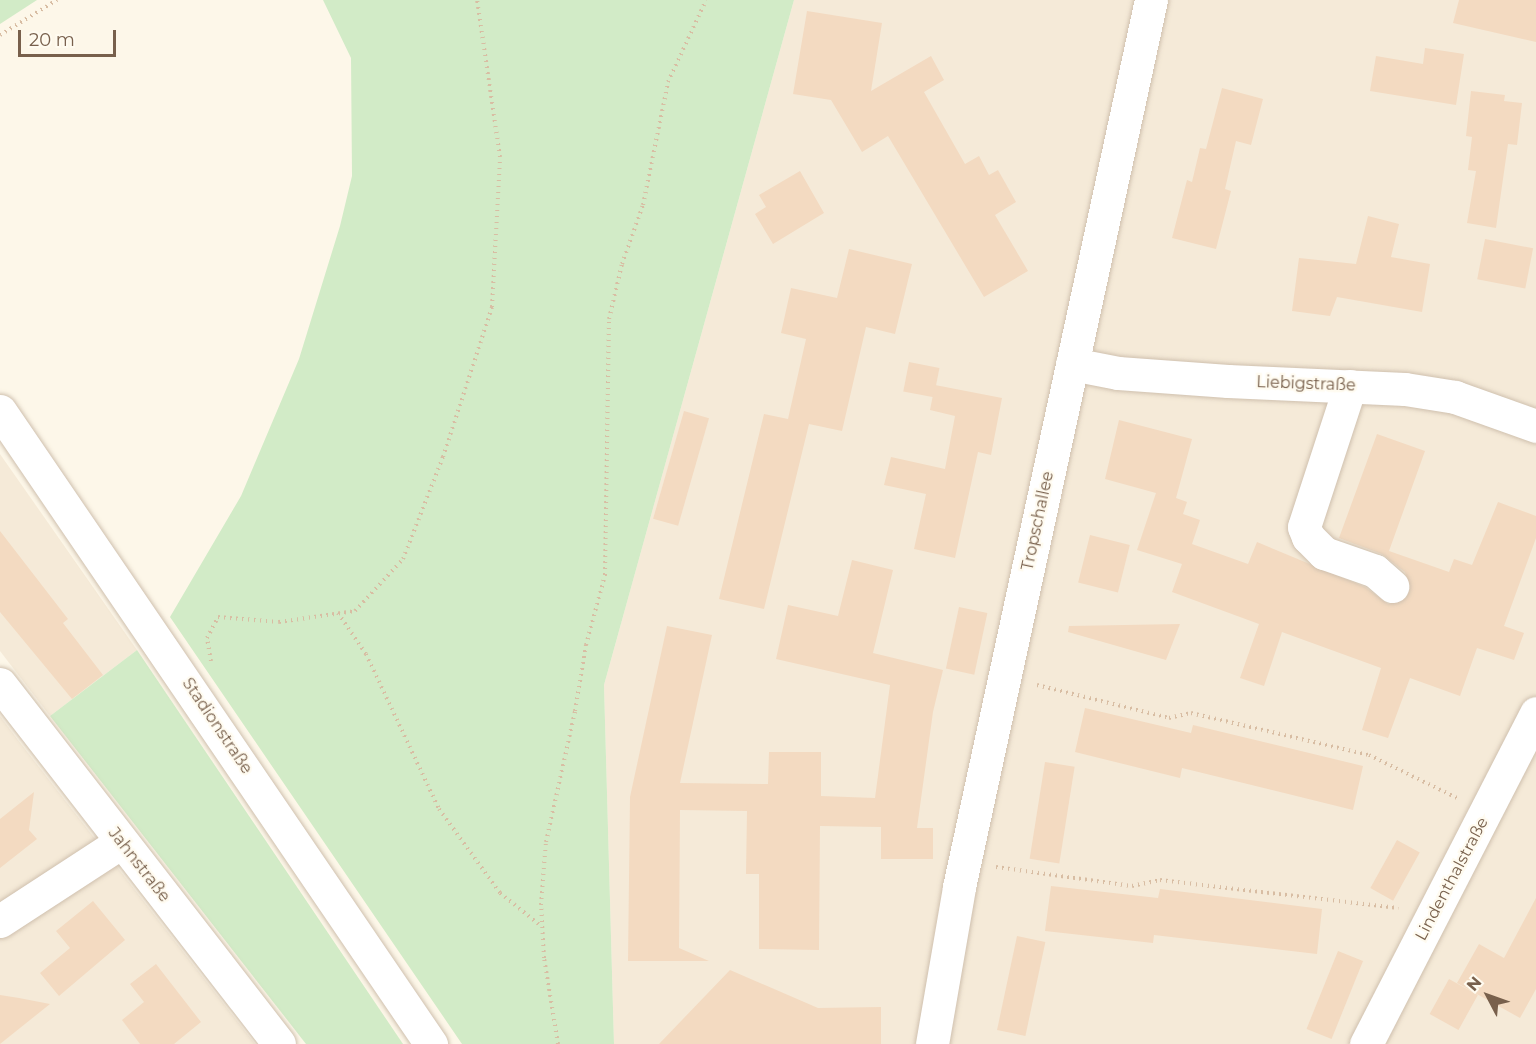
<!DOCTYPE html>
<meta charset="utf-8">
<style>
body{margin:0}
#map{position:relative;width:1536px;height:1044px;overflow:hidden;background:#fdf7e9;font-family:Montserrat,sans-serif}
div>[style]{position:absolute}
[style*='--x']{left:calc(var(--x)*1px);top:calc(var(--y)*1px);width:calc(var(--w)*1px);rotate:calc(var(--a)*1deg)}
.residential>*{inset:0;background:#f5ead8}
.green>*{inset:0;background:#d2ebc7}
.building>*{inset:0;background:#f3dac1;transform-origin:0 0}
.path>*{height:4px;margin-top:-2px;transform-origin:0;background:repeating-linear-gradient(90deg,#d8bda3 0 1.5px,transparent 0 6px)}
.roads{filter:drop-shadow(0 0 2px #cfc0ae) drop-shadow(0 0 2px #cfc0ae)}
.minor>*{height:33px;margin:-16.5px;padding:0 16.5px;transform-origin:16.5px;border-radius:16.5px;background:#fff}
span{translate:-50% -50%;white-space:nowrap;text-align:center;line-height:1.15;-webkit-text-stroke:4.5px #fffbf0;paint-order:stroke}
.street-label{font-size:16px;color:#78604c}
.north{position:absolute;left:1458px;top:966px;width:60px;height:60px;-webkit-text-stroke:4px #fffbf0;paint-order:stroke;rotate:311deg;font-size:16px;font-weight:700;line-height:24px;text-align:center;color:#78604c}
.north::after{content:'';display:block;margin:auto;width:21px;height:27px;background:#78604c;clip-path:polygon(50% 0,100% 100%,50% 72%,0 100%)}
.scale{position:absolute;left:18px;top:30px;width:98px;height:27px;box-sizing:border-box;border:3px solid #78604c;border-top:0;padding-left:8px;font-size:18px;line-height:21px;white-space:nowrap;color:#78604c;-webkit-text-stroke:4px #fffbf0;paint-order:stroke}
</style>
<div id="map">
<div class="residential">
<i style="clip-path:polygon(794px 0,1536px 0,1536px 1044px,614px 1044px,604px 685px)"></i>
<i style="clip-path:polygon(0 454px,137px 650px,50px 716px,0 651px)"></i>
<i style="clip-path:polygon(0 716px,18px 740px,255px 1044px,0 1044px)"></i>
</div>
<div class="green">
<i style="clip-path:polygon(0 0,37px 0,0 24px)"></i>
<i style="clip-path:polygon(323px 0,794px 0,604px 685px,614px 1044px,462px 1044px,170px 617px,241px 496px,299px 359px,340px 226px,352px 176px,351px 58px)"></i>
<i style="clip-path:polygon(137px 650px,403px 1044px,306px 1044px,50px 716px)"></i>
</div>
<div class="building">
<i style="clip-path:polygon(1459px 0,1536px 0,1536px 42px,1453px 23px)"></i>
<i style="clip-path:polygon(807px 11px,882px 23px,871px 91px,931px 56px,944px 80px,924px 92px,965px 164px,979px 156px,989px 175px,998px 170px,1016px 202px,995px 215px,1028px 271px,984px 297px,888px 136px,862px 152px,831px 100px,793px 94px)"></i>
<i style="clip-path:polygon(1425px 48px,1464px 54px,1456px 105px,1370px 91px,1376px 56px,1423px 64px)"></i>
<i style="clip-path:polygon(1222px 88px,1263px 99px,1251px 145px,1236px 141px,1225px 189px,1231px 191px,1216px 249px,1172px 238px,1187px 180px,1192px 182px,1200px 148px,1206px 149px)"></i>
<i style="clip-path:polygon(1471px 91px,1505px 95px,1504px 101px,1522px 103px,1517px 145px,1508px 144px,1496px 228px,1467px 223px,1476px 171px,1468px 170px,1472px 137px,1466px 136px)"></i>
<i style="clip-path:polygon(800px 171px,824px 213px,773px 244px,755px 214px,766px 207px,759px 195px)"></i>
<i style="clip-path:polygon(1368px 216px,1399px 224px,1391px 257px,1430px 264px,1422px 312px,1337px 297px,1330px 316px,1292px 311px,1299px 258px,1356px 264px)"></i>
<i style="left:1485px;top:239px;width:49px;height:41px;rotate:11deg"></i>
<i style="clip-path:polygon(849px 249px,912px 264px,895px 334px,866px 327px,842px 431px,809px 424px,764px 609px,719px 599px,764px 414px,788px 419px,806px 339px,781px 333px,791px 288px,837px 298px)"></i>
<i style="left:909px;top:362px;width:31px;height:30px;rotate:11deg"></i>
<i style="clip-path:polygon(935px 385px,1002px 398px,991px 455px,978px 452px,955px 558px,914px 549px,926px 494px,884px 485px,891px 457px,945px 469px,955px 416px,930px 410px)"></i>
<i style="left:684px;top:411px;width:26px;height:112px;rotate:16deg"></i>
<i style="clip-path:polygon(1119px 420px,1192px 439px,1176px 498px,1187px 502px,1183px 514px,1200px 520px,1192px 544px,1248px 564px,1257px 542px,1365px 587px,1388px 604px,1406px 598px,1410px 589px,1405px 572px,1382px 554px,1339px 538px,1377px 434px,1425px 451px,1389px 551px,1449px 572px,1454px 559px,1472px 565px,1498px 502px,1536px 516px,1536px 538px,1504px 626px,1524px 633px,1514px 660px,1477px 648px,1460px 696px,1410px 678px,1388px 738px,1362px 730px,1381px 668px,1282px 632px,1264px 686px,1240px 678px,1259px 624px,1172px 592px,1182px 564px,1137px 550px,1156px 493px,1105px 479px)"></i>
<i style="clip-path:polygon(0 531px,68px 619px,63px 623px,103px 675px,72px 699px,0 612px)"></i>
<i style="left:1090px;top:535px;width:41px;height:49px;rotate:14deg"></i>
<i style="clip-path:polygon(852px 560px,893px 570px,873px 653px,943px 670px,933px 712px,917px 828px,933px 828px,933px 859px,881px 859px,881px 827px,820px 826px,819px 950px,759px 949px,759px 874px,746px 874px,747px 811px,680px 810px,679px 948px,709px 961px,628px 961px,630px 797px,667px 626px,712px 635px,680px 783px,768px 784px,769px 752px,821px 752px,821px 796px,875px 798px,890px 685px,776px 659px,788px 605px,838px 616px)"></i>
<i style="left:959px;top:607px;width:29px;height:63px;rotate:12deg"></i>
<i style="clip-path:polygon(1180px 624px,1166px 660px,1068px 632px,1069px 626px)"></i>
<i style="clip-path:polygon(1085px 708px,1191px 733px,1193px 725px,1363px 766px,1353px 810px,1182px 768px,1180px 778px,1075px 752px)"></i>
<i style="left:1045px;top:762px;width:30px;height:98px;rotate:9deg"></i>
<i style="clip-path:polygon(34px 792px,29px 830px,37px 839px,0 868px,0 819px)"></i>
<i style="left:1397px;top:840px;width:26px;height:55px;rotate:29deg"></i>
<i style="clip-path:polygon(1051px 886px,1158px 898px,1160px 889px,1322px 909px,1317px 954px,1154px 935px,1153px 943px,1045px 931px)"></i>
<i style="clip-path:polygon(1536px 898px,1536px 989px,1520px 1018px,1457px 983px,1479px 944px,1504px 958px)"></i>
<i style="clip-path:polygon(93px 901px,125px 940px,59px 996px,40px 973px,70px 948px,56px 931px)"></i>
<i style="left:1017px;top:936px;width:29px;height:96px;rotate:12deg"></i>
<i style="left:1338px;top:951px;width:27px;height:84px;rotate:22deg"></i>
<i style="clip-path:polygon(156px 964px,201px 1022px,174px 1044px,140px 1044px,122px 1020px,144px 1002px,130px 984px)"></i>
<i style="clip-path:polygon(730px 970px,818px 1008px,881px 1007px,881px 1044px,659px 1044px)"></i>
<i style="left:1449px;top:979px;width:33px;height:40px;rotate:29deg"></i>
<i style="clip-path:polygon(0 995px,19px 998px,50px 1004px,0 1044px)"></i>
</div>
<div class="path">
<i style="--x:0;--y:35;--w:67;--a:-31.6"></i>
<i style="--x:338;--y:613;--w:50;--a:55.7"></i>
<i style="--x:366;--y:654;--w:171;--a:64.8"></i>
<i style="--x:439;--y:809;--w:104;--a:54"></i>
<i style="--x:500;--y:893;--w:53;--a:38.8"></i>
<i style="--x:211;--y:661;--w:23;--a:-100"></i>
<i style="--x:207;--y:638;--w:24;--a:-62"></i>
<i style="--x:218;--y:617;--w:61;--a:4.7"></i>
<i style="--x:279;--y:622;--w:77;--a:-8.2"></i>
<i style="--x:355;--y:611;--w:71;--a:-47.3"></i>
<i style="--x:403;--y:559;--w:110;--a:-68.6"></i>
<i style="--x:443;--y:457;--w:158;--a:-71.9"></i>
<i style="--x:492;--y:307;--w:150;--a:-86.9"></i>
<i style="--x:500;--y:157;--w:159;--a:-98.3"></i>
<i style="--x:1037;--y:685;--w:136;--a:14"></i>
<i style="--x:1169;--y:718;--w:23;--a:-13"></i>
<i style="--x:1191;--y:713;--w:183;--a:13.3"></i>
<i style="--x:1369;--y:755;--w:98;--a:26"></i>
<i style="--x:996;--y:867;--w:137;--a:8"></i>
<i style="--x:1132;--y:886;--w:29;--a:-12"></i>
<i style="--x:1160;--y:880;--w:240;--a:6.7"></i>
<i style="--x:558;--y:1044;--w:87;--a:-99.2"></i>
<i style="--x:544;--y:958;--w:53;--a:-93.2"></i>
<i style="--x:541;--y:905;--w:63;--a:-85.5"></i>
<i style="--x:546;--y:842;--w:134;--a:-77.5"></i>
<i style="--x:575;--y:711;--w:67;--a:-80.5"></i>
<i style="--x:586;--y:645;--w:73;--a:-74.8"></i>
<i style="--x:605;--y:575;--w:256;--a:-89.1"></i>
<i style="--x:609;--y:319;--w:57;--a:-76.7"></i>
<i style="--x:622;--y:264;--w:63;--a:-70.4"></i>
<i style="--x:643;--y:205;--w:126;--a:-78.5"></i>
<i style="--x:668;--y:82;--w:90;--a:-65.1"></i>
</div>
<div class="roads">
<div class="minor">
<i style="--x:1072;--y:364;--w:47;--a:11.1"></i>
<i style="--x:1118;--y:373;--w:110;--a:4.2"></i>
<i style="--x:1228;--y:381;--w:177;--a:2.6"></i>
<i style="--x:1405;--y:389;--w:51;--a:9.1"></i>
<i style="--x:1455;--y:397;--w:86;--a:19.7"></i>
<i style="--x:1350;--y:386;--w:148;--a:108.1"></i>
<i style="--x:1304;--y:527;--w:11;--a:68"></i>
<i style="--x:1308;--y:537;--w:23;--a:45"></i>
<i style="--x:1324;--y:553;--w:54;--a:19.4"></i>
<i style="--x:1375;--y:571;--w:23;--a:41"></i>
<i style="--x:0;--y:411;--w:766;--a:55.75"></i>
<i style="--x:0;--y:684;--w:455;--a:52.2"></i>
<i style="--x:0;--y:921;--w:145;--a:-33.1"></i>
<i style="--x:932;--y:1044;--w:159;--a:-80.2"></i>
<i style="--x:959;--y:887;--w:908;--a:-77.79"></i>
<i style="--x:1366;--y:1044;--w:372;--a:-62.8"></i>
</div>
</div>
<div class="street-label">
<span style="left:1306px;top:384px;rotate:2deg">Liebigstraße</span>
<span style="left:1038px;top:521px;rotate:-78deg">Tropschallee</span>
<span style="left:217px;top:726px;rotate:56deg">Stadionstraße</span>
<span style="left:139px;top:865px;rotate:52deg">Jahnstraße</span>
<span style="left:1452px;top:879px;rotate:-62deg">Lindenthalstraße</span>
</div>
<div class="north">N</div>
<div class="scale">20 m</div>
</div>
